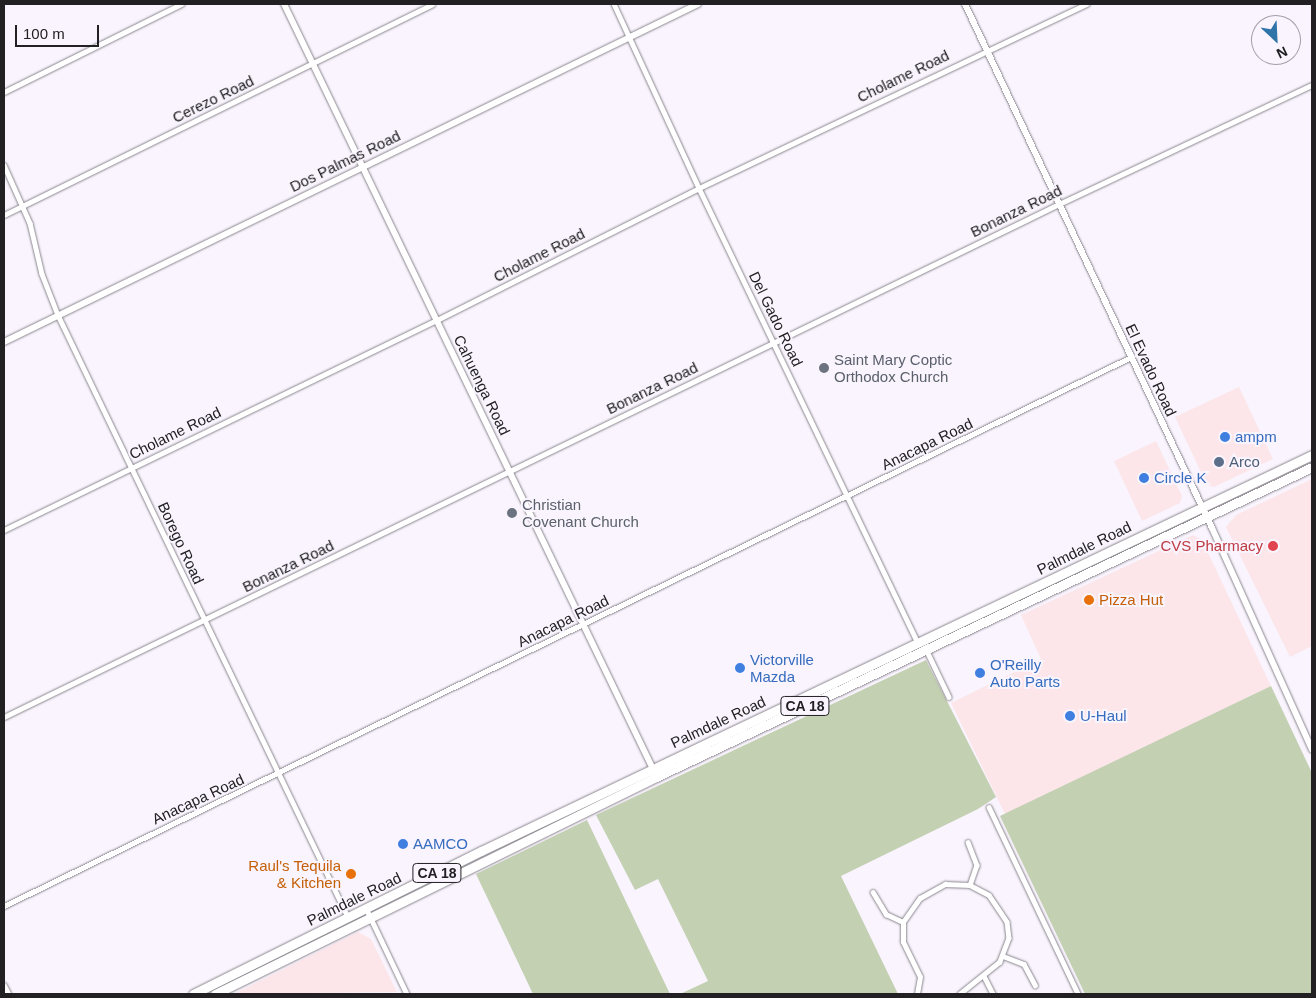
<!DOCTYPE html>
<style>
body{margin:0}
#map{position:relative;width:1316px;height:998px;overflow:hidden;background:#f9f4fd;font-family:Helvetica,sans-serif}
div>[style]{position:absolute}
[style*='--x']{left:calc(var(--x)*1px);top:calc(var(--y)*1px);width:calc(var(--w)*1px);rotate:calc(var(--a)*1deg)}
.commercial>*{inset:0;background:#fce6ea}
.green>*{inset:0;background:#c3d0b2}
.roads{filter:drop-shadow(0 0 1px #8b868e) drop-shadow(0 0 1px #8b868e)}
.street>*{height:4.5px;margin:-2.25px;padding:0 2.25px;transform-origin:2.25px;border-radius:2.25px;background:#fff}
.secondary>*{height:6px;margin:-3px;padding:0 3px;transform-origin:3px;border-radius:3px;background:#fff}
.highway>*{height:9px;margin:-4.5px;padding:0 4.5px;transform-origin:4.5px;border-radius:4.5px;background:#fff}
.dots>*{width:14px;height:14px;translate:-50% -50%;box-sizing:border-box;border:2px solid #f9f4fd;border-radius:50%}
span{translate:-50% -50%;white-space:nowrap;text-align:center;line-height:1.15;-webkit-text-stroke:4px #f9f4fd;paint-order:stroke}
.shield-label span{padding:1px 4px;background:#f9f4fd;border:1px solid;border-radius:4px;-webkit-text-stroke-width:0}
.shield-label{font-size:14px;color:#222023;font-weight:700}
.street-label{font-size:15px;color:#222023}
.worship-label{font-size:15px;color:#5b616d}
.left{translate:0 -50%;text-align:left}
.shop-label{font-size:15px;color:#366cbe}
.service-label{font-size:15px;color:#4e5e75}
.health-label{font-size:15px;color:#be3a42}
.right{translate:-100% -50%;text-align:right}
.food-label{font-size:15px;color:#c56008}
.frame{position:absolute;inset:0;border:5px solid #222023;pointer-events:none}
.north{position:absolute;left:1251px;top:15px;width:50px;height:50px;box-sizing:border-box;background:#f9f4fd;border:1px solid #a39fa6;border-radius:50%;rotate:155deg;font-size:14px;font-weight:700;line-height:20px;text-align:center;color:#222023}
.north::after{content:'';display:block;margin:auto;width:18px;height:22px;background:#2f74a9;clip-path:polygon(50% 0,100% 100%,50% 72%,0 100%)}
.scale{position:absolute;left:15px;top:25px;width:84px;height:22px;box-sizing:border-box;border:2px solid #222023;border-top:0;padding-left:6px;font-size:15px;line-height:18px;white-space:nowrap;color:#222023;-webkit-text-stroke:4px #f9f4fd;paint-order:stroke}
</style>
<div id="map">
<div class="commercial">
<i style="clip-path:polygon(1239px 387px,1273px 459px,1214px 487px,1207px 485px,1175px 417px)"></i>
<i style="clip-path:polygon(1156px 441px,1182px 496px,1180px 503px,1142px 521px,1114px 461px)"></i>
<i style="clip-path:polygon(1312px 479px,1312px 646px,1290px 657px,1226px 527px,1236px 515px)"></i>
<i style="clip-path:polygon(1193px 535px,1202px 540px,1271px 686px,1005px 814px,951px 703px,1041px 659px,1021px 615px)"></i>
<i style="clip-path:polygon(358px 932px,371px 939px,397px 992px,234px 994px)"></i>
</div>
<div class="green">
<i style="clip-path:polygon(926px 660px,996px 797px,978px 809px,841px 876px,898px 994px,680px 994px,708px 981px,658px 879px,635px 890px,596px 815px)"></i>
<i style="clip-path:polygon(1271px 686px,1312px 773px,1312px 994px,1085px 994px,1000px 816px)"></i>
<i style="clip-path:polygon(587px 820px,670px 994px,533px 994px,476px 874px)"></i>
</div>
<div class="roads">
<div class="street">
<i style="--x:614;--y:4;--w:203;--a:65.2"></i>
<i style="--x:699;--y:188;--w:505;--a:64.3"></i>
<i style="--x:4;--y:92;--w:198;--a:-26.4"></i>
<i style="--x:4;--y:165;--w:64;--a:65.9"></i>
<i style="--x:30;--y:223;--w:52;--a:76.8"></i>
<i style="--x:42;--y:274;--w:44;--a:68.7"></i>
<i style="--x:58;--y:315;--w:668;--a:64.28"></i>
<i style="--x:4;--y:215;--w:477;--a:-26.2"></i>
<i style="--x:4;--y:530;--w:481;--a:-25.9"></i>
<i style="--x:437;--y:320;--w:293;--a:-26.7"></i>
<i style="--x:699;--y:188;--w:429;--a:-25.4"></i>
<i style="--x:926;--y:649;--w:53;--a:64.4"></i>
<i style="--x:4;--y:717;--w:1173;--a:-25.93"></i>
<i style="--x:1059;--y:204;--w:280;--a:-25.2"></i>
<i style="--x:989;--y:807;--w:207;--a:64.5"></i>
<i style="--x:968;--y:842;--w:25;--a:69"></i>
<i style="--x:977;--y:865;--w:21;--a:109"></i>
<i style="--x:873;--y:892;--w:26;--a:59"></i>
<i style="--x:886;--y:914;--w:19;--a:25"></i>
<i style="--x:4;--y:906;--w:1254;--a:-25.97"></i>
<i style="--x:366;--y:908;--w:95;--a:64.5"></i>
<i style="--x:1003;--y:956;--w:22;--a:21"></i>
<i style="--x:1024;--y:964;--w:24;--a:62"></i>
<i style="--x:984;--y:976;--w:20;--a:63"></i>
<i style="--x:917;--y:994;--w:17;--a:-80"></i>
<i style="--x:920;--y:977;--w:39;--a:-116"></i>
<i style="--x:903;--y:942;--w:20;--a:-90"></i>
<i style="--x:903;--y:922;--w:29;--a:-55"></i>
<i style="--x:920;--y:898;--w:29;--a:-29"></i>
<i style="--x:945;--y:884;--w:25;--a:2"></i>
<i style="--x:970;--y:885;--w:21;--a:28"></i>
<i style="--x:989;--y:895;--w:32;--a:56"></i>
<i style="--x:1007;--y:922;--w:16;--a:83"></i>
<i style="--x:1009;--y:938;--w:26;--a:111"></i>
<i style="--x:1000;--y:962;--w:51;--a:141.3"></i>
</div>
<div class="secondary">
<i style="--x:284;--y:4;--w:854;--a:64.25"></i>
<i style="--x:965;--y:4;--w:579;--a:64.76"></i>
<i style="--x:1212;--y:528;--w:243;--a:65.7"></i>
<i style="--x:4;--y:342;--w:772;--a:-25.97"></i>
<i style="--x:4;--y:986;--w:9;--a:63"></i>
</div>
<div class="highway">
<i style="--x:193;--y:994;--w:322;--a:-26.4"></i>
<i style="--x:481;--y:851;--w:921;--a:-25.48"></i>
<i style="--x:215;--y:994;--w:491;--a:-26.2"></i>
<i style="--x:656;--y:777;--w:726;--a:-25.29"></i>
</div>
</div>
<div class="dots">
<i style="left:824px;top:368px;background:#6b7280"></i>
<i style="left:1225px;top:437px;background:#3f7fe0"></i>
<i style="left:1219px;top:462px;background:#5c6f8a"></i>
<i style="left:1144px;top:478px;background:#3f7fe0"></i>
<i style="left:512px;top:513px;background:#6b7280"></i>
<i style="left:1273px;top:546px;background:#e0444e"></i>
<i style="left:1089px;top:600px;background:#e8710a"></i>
<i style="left:740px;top:668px;background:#3f7fe0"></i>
<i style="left:980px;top:673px;background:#3f7fe0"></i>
<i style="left:1070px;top:716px;background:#3f7fe0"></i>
<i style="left:403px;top:844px;background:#3f7fe0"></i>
<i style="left:351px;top:874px;background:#e8710a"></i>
</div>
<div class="shield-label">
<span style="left:805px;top:706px">CA 18</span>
<span style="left:437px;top:873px">CA 18</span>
</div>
<div class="street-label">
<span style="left:903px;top:76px;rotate:-26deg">Cholame Road</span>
<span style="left:213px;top:99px;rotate:-26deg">Cerezo Road</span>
<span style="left:345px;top:161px;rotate:-26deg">Dos Palmas Road</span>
<span style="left:1016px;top:211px;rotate:-26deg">Bonanza Road</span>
<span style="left:539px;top:255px;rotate:-27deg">Cholame Road</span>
<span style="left:776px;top:319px;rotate:64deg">Del Gado Road</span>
<span style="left:1151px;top:370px;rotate:65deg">El Evado Road</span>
<span style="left:482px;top:385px;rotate:64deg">Cahuenga Road</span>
<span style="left:652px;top:388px;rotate:-26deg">Bonanza Road</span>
<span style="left:175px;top:433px;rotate:-26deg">Cholame Road</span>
<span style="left:927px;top:444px;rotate:-26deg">Anacapa Road</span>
<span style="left:181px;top:543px;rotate:65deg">Borego Road</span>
<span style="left:1084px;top:548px;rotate:-26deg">Palmdale Road</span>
<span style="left:288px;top:566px;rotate:-26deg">Bonanza Road</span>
<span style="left:563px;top:621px;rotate:-26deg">Anacapa Road</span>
<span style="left:718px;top:722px;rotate:-25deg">Palmdale Road</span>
<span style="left:198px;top:799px;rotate:-25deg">Anacapa Road</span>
<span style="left:354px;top:899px;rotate:-26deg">Palmdale Road</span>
</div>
<div class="worship-label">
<span class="left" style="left:834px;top:368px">Saint Mary Coptic<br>Orthodox Church</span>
<span class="left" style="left:522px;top:513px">Christian<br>Covenant Church</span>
</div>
<div class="shop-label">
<span class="left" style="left:1235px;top:437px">ampm</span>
<span class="left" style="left:1154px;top:478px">Circle K</span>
<span class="left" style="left:750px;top:668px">Victorville<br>Mazda</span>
<span class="left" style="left:990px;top:673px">O'Reilly<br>Auto Parts</span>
<span class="left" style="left:1080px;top:716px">U-Haul</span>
<span class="left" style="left:413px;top:844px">AAMCO</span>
</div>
<div class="service-label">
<span class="left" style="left:1229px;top:462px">Arco</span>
</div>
<div class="health-label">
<span class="right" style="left:1263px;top:546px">CVS Pharmacy</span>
</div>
<div class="food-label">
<span class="left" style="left:1099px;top:600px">Pizza Hut</span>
<span class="right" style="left:341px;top:874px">Raul's Tequila<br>&amp; Kitchen</span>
</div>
<div class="frame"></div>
<div class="north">N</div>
<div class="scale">100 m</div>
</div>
